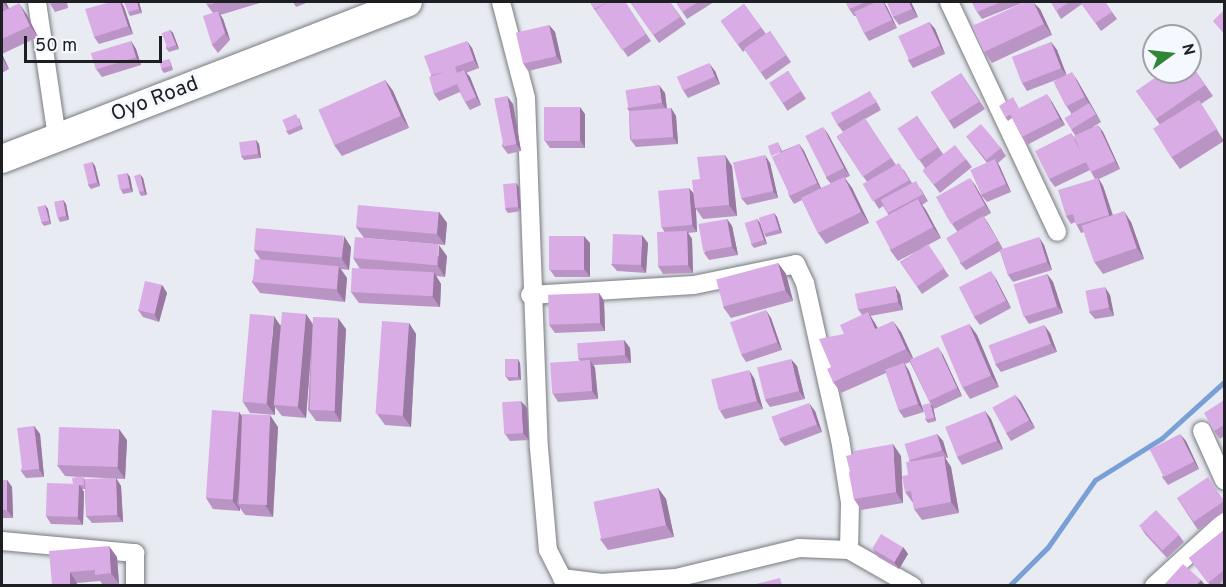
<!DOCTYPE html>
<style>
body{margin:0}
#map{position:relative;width:1226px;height:587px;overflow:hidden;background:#e8ebf1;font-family:Overpass,sans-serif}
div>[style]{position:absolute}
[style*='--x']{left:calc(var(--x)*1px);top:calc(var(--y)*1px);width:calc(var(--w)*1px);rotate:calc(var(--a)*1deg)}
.stream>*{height:5px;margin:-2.5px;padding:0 2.5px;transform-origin:2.5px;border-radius:2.5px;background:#799fd7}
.roads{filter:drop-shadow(0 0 2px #787b80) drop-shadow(0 0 2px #787b80)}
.minor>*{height:18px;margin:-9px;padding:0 9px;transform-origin:9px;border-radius:9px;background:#fff}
.trunk>*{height:28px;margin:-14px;padding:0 14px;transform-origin:14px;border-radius:14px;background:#fff}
.wall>*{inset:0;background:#bb94c6;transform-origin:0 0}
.shaded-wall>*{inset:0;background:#9978a1}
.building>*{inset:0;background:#daace6;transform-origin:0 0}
span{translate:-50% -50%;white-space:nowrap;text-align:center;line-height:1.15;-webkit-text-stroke:6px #f5f8fe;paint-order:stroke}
.street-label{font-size:21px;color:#1e1f22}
.frame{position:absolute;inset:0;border:3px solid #1e1f22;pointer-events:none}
.north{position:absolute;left:1142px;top:24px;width:60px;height:60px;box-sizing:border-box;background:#f5f8fe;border:2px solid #9fa1a6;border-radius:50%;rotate:75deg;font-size:16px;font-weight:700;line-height:24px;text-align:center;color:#1e1f22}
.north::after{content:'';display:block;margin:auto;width:21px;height:27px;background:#2f8635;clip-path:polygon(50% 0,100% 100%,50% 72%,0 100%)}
.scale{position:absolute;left:24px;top:36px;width:138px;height:27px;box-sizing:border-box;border:3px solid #1e1f22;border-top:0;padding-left:8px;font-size:18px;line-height:21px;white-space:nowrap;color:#1e1f22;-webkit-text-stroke:4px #f5f8fe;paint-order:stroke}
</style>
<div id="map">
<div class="stream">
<i style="--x:1009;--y:586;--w:55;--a:-45"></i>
<i style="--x:1048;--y:547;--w:82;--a:-55"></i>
<i style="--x:1095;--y:480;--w:79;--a:-32.1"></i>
<i style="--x:1162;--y:438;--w:84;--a:-42.1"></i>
</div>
<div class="roads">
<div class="minor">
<i style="--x:37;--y:2;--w:137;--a:81.6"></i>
<i style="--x:501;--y:2;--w:99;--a:75.4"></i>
<i style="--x:526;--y:98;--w:350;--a:87.9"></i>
<i style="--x:539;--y:448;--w:102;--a:85"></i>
<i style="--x:548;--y:550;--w:31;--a:63"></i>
<i style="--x:562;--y:578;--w:38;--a:7"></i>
<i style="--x:600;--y:583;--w:76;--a:-3.8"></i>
<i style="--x:676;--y:578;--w:127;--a:-13.7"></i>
<i style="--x:799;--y:548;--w:50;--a:2.3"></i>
<i style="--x:849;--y:550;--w:73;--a:29.7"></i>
<i style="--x:949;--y:2;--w:254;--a:64.8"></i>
<i style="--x:530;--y:295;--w:164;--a:-3.5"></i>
<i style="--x:694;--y:285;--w:104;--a:-11.6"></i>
<i style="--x:796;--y:264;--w:21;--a:65"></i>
<i style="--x:805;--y:283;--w:160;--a:77.4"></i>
<i style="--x:840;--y:439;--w:65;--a:81.1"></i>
<i style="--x:850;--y:503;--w:47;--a:91.2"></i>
<i style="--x:1202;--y:431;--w:54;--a:65.8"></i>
<i style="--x:2;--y:541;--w:134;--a:5.2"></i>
<i style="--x:135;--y:553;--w:33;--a:90"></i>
<i style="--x:1154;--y:586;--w:95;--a:-42.4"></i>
</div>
<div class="trunk">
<i style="--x:2;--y:159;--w:435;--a:-21.1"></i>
</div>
</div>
<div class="wall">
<i style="clip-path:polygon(2px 2px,6px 2px,9px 8px,27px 15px,38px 37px,2px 54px,9px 69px,2px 73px)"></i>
<i style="clip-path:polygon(49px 2px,67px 2px,68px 8px,55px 12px)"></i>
<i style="clip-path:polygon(111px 2px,121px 2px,124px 7px,133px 34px,99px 44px,94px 37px)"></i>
<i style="clip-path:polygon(139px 2px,142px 13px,130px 16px,128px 12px)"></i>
<i style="clip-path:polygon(206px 2px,263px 2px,220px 15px,223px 19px,230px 40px,218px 53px,212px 45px,213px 13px,207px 5px)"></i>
<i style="clip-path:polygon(293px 2px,309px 2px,296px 7px)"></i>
<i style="clip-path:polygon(590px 2px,625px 2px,651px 41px,628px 57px,594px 9px)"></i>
<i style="clip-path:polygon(630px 2px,670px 2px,686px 24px,659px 43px)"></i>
<i style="clip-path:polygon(676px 2px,714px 2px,687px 19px)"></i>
<i style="clip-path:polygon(846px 2px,911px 2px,918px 17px,899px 25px,893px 17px,887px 2px,885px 3px,897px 28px,869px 41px,864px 33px,856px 16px,854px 16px,849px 9px)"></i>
<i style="clip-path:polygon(972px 2px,1025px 2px,982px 19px,977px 12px)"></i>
<i style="clip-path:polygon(1051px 2px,1105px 2px,1117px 19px,1101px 31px,1082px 4px,1061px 19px)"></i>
<i style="clip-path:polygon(744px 4px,766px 34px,770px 31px,791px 62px,766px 80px,745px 50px,743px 52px,721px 21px)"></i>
<i style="clip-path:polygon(1040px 9px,1052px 35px,992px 63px,984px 52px)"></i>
<i style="clip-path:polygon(929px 22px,935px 29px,945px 54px,913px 68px,908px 60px)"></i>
<i style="clip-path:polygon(549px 25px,555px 32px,562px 63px,528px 71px,523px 63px)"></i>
<i style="clip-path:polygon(170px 30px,173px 33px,179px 49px,169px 52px,166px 48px)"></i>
<i style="clip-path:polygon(131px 41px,136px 49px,141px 65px,102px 77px,96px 69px)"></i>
<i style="clip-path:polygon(1051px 42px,1057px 50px,1066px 75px,1077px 80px,1101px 122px,1093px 127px,1103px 132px,1120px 169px,1099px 179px,1103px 186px,1113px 215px,1131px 222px,1144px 259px,1103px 274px,1095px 263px,1084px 232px,1081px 233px,1075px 222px,1071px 224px,1066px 216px,1095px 179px,1090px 170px,1055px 187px,1049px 179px,1071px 133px,1075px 139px,1075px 135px,1071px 129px,1071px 113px,1067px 107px,1061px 78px,1027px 91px,1022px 83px)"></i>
<i style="clip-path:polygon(472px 48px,479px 68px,466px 73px,470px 77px,481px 105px,470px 110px,465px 102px,460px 92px,439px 101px,434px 94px,431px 75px)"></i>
<i style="clip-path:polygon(169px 59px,171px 63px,173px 70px,164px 73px,161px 69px)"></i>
<i style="clip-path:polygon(1190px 63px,1213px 96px,1201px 104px,1224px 141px,1180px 169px,1172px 158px,1160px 125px,1136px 91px)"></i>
<i style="clip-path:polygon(715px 71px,720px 84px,688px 98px,683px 90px)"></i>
<i style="left:788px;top:71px;width:33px;height:22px;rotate:57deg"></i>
<i style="clip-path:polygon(961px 73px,985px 109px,954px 129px,949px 121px)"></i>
<i style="clip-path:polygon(385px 80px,393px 91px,409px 128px,342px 156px,334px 145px)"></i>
<i style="clip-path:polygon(665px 93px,667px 109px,671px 108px,676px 116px,678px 144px,636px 147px,630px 139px,629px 111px,627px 108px)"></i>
<i style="clip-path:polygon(875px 99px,881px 110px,865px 119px,896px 165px,904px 170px,912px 183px,921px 189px,928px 201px,922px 205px,941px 238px,928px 245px,949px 276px,922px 294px,900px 262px,921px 249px,898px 261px,890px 250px,888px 214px,883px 206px,879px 209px,874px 201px,867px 182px,837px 137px,854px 125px,843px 132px,837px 124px)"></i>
<i style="clip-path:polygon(1052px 102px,1065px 125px,1027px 145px,1022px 137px,1012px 118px,1008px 121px,1005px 117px,1020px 108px)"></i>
<i style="clip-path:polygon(513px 104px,521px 151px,508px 154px,502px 146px)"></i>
<i style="clip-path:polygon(585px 114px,585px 148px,550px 148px,545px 141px)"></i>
<i style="clip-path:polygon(917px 116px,943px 154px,966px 159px,972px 167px,940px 193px,923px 171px,925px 168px,898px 129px)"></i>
<i style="clip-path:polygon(299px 118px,303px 129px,289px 135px,286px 131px)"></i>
<i style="clip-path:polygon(828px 134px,850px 176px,845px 178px,852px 188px,869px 223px,826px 244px,818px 233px,802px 200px,794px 204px,789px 196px,778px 142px,782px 151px,799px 144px,804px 151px,821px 188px,831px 184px,826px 178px)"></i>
<i style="clip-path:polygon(966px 136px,1001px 148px,1006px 156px,998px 163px,1000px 167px,1011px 192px,987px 202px,981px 195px,987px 163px)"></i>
<i style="clip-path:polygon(256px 140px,259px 144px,261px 158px,244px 160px,241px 156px)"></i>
<i style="clip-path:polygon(92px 162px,95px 166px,100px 186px,91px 189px,88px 185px)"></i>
<i style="clip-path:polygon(770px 163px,778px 198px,747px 205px,741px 198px)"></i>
<i style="clip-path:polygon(732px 166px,737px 216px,703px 219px,696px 209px,697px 232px,688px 233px,692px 239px,693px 273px,663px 274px,658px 266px,664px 231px,661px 226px,694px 194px,700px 179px)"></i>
<i style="clip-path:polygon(127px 173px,130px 177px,133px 192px,123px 194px,121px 190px)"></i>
<i style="clip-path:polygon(143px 178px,147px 195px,141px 196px,139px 192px)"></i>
<i style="clip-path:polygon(975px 185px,991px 213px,984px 217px,1003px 249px,1044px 245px,1052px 270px,1013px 282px,1008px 275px,1000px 251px,966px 270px,960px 263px,957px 231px,952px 224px)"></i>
<i style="clip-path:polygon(519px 187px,521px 211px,508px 213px,505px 209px)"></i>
<i style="clip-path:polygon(63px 200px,66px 204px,69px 220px,60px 222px,58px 218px)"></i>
<i style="clip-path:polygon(45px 205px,48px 209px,51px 224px,44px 226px,41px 222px)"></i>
<i style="clip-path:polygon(439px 212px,447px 223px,445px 245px,364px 238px,356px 227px)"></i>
<i style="clip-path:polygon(774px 213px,777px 217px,782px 233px,766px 237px,764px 233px)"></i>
<i style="clip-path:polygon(727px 219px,732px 226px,738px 255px,709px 260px,704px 253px)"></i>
<i style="clip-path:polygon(757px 219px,760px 223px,767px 244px,754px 248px,751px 244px)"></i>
<i style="clip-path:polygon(590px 243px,590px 277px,555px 277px,550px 270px)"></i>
<i style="clip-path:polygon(648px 243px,646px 273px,617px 271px,611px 264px)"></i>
<i style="clip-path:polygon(351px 247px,349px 270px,341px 269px,347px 278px,345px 302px,260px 293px,252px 282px,260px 259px,254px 250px)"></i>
<i style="clip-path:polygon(447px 256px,445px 277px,436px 276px,441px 284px,440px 307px,359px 303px,351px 292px,360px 269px,353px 258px)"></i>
<i style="clip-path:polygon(778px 263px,786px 274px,793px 301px,731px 318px,723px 307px)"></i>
<i style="clip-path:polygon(1047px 274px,1053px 282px,1063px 313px,1029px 324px,1024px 316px)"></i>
<i style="clip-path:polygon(996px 279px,1011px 308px,980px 325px,974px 317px)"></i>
<i style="clip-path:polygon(162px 285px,167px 293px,159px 322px,143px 317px,138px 310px)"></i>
<i style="clip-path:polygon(599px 293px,604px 301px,605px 331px,555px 333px,549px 325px)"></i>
<i style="clip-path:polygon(900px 294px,903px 310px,870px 316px,878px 328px,901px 332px,913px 359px,943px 355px,962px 396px,934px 409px,929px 401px,910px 362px,905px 364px,909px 371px,924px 412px,904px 418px,899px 411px,886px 373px,841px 393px,833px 382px,831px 367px,844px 334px,862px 315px,858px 309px)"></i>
<i style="clip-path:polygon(1110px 295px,1114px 316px,1095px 319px,1089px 312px)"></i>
<i style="clip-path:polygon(306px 314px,313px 324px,346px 329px,341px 422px,316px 421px,308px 410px,311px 353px,306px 418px,282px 416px,275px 407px,275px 415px,250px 413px,243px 402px,280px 325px)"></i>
<i style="clip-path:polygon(771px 318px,782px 350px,746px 362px,741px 354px)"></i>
<i style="clip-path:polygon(409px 323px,416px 334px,411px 427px,385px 425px,377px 414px)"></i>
<i style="clip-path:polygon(969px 324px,977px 335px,999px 387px,970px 399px,963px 388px)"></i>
<i style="clip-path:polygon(1050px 333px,1057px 352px,1001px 372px,995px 364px)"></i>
<i style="clip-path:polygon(624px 340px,630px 348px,631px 363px,594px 365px,595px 368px,598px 399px,558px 402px,553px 394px,580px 361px,578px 358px)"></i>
<i style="clip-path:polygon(520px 363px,521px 380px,509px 381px,506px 377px)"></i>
<i style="clip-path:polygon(797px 366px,805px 399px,770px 407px,765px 400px)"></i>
<i style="clip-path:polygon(754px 378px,763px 409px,725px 419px,720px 411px)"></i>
<i style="clip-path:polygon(1015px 395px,1021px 402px,1035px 428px,1011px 441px,1006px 433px)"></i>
<i style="clip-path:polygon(1224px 400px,1224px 436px,1220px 439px,1214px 431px)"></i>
<i style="clip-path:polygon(933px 407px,936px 421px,928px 423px,925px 419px)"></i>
<i style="clip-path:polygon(527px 408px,529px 440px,510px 441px,505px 434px)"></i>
<i style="clip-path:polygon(815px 411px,822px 432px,785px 446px,779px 439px)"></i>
<i style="clip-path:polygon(985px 411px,991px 419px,1003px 449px,962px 465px,957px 457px)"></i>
<i style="clip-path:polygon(239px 412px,242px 416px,278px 427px,273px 517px,245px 515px,240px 508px,240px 511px,213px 509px,206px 498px)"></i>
<i style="clip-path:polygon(34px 426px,40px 434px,44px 477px,26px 478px,21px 471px)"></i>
<i style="clip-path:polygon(937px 434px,943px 441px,948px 458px,945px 458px,951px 467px,959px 513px,922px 520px,914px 509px,913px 503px,905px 492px,908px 475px,910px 462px,909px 460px)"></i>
<i style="clip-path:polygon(127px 440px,125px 479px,83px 477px,85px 480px,116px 478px,121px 486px,123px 522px,92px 523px,86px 516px,85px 489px,82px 489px,84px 492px,83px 525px,51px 524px,46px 516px,79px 477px,65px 476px,57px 465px)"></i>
<i style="clip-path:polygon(1186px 441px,1199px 469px,1168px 485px,1162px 477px)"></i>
<i style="clip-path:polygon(901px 456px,903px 503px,861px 510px,854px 499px,850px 470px,849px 468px)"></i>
<i style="clip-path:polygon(2px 480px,7px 480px,12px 487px,13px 518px,2px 518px)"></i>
<i style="clip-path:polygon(658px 488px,666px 499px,674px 537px,608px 550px,600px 539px)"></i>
<i style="clip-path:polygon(1177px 498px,1224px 502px,1224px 512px,1198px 530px)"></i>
<i style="clip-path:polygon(1140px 526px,1179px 535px,1184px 542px,1167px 558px,1145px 534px)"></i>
<i style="clip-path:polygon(1224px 530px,1224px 585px,1210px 585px,1189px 558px)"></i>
<i style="clip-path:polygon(903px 547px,908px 554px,899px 569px,878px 557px,873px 549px)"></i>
<i style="clip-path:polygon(49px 551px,117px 557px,119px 584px,103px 585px,100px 581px,77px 583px)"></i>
</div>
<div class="shaded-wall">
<i style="clip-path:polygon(3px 2px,6px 2px,10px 12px)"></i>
<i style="clip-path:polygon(120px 2px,121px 2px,124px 7px,133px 34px,128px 26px)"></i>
<i style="clip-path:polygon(137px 2px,139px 2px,142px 13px,139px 9px)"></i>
<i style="clip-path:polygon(883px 2px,887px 7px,897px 28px,892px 20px)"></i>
<i style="clip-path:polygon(909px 2px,911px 2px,918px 17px,912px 9px)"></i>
<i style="clip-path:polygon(1033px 2px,1040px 9px,1052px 35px,1044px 24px)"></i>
<i style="clip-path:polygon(19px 3px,27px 15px,38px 37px,30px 26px)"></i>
<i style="clip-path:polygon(218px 11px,223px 19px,230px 40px,225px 33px)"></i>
<i style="clip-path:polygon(929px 22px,935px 29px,945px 54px,940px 46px)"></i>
<i style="clip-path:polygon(549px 25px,555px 32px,562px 63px,556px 56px)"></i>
<i style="clip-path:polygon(170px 30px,173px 33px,179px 49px,176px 45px)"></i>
<i style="clip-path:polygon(131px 41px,136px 49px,141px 65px,136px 57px)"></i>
<i style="clip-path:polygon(467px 41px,472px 48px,479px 68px,474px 60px)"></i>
<i style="clip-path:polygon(1051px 42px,1057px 50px,1067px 76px,1061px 68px)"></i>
<i style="clip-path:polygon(2px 53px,2px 54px,9px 69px,2px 58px)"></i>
<i style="clip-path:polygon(709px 63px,715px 71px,720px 84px,715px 77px)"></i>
<i style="clip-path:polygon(464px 70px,470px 77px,481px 105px,476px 97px)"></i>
<i style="clip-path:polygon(1072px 72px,1077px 80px,1101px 122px,1085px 97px)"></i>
<i style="clip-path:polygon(385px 80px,393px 91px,409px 128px,401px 116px)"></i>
<i style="clip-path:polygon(659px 85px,665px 93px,667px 111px,662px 103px)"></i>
<i style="clip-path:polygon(1047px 94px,1052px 102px,1065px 125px,1059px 118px)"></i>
<i style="clip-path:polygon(507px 96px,513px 104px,521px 151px,516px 144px)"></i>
<i style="clip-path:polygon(580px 107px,585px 114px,585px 148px,580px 140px)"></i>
<i style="clip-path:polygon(671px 108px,676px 116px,678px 144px,673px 137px)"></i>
<i style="clip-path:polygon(1098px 125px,1103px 132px,1120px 169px,1115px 161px)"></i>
<i style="clip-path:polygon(823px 127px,828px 134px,850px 176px,844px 168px)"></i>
<i style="clip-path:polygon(256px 140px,259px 144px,261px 158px,258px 154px)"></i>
<i style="clip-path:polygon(799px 144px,804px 151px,822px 191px,817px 183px)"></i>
<i style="clip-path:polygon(725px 155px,732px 166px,737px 216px,729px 205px)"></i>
<i style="clip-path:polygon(765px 155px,770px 163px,778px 198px,773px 191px)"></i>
<i style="clip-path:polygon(995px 159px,1000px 167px,1011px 192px,1006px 184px)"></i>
<i style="clip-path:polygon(92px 162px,95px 166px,100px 186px,97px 182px)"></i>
<i style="clip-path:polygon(127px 173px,130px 177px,133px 192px,130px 188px)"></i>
<i style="clip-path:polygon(140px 174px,143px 178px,147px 195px,144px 191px)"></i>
<i style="clip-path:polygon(844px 177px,852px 188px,869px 223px,861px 212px)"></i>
<i style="clip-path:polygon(970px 178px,975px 185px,991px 213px,985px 205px)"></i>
<i style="clip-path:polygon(1098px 178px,1103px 186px,1115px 223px,1109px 215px)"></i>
<i style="clip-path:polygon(516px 183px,519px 187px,521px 211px,518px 207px)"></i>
<i style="clip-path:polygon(689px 188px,695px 195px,697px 232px,692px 225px)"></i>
<i style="clip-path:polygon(918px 199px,926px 210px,941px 238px,933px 227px)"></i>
<i style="clip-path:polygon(63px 200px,66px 204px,69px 220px,66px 216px)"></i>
<i style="clip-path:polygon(45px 205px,48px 209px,51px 224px,49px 220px)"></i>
<i style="clip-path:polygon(1124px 211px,1131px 222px,1144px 259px,1137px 248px)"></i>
<i style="clip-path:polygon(439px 212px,447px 223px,445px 245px,437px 234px)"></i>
<i style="clip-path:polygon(774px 213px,777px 217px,782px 233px,779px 229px)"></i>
<i style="clip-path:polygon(983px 216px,988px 223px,1003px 249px,998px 241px)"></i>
<i style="clip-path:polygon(727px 219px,732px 226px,738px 255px,732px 247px)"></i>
<i style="clip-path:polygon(757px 219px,760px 223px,767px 244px,764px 240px)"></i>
<i style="clip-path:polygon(687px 231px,692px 239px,693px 273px,688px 265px)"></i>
<i style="clip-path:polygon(642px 235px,648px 243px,646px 273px,641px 266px)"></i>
<i style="clip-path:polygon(344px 236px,351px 247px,349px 270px,342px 259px)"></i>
<i style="clip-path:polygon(584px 236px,590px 243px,590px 277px,584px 269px)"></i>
<i style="clip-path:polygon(1039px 237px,1044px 245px,1052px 270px,1047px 262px)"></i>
<i style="clip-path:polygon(439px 245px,447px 256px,445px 277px,438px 266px)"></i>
<i style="clip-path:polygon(778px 263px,786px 274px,793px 301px,785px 290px)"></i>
<i style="clip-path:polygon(339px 267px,347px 278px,345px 302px,337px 291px)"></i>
<i style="clip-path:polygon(991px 271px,996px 279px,1011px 308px,1006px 300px)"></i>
<i style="clip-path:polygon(434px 272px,441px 284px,440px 307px,432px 296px)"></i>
<i style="clip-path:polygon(1047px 274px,1053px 282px,1063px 313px,1057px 306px)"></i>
<i style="clip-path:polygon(162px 285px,167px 293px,159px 322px,154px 314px)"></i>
<i style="clip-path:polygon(895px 286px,900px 294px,903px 310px,898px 302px)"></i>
<i style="clip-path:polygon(1105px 287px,1110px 295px,1114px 316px,1109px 308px)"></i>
<i style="clip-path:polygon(599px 293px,604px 301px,605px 331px,600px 323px)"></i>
<i style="clip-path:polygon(766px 310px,771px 318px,782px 350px,777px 342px)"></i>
<i style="clip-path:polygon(868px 312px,875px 323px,883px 340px,875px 329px)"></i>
<i style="clip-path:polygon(306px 314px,313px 325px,306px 418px,298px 407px)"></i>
<i style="clip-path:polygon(274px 316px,282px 328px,274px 405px,275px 407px,275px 415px,267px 404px)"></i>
<i style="clip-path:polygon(338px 318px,346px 329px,341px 422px,334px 411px)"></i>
<i style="clip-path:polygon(893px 321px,901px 332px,914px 360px,906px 349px)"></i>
<i style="clip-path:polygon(409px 323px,416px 334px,411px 427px,403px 416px)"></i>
<i style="clip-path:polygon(969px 324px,977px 335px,999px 387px,991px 376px)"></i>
<i style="clip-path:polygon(1044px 325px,1050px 333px,1057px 352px,1051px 344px)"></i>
<i style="clip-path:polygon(624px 340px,630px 348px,631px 363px,625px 355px)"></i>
<i style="clip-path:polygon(938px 347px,943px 355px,962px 396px,957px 388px)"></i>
<i style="clip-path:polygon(518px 359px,520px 363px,521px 380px,518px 376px)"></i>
<i style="clip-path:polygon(791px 359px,797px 366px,805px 399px,799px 391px)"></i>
<i style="clip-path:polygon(590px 360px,595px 368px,598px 399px,592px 391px)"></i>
<i style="clip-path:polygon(904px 363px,909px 371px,924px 412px,918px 404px)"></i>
<i style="clip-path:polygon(749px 370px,754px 378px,763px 409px,757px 401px)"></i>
<i style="clip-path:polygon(1015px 395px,1021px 402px,1035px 428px,1029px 420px)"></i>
<i style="clip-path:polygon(521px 401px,527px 408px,529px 440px,523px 433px)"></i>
<i style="clip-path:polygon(809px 403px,815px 411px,822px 432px,817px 425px)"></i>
<i style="clip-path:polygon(930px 403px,933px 407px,936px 421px,934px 417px)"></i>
<i style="clip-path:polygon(985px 411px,991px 419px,1003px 449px,997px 441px)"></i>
<i style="clip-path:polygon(239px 412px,247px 423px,237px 504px,240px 508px,240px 511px,232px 500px)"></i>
<i style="clip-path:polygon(270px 415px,278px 427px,273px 517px,265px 505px)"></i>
<i style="clip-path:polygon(34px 426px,40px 434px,44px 477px,39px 469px)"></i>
<i style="clip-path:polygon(119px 429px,127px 440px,125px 479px,117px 467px)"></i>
<i style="clip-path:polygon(937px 434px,943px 441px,948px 458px,942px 450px)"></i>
<i style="clip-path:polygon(1180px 434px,1186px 441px,1199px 469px,1194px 462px)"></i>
<i style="clip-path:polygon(893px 444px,901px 456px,903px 503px,896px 492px)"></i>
<i style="clip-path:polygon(944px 456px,951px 467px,959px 513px,951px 502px)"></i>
<i style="clip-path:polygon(116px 478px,121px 486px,123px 522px,117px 515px)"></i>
<i style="clip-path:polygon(7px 480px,12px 487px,13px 518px,7px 510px)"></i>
<i style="clip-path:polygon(79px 484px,84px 492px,83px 525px,77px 517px)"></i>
<i style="clip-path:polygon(658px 488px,666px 499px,674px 537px,666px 525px)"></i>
<i style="clip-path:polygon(109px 546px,117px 557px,119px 584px,111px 573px)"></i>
<i style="clip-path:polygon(903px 547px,908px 554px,899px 569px,894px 562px)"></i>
<i style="clip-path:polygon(70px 572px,77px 583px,77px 585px,70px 585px)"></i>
<i style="clip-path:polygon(1201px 580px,1205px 585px,1196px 585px)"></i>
</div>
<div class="building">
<i style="clip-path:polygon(49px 2px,59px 2px,49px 4px)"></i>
<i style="clip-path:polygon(111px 2px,120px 2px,128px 26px,94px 37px,85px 9px)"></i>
<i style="clip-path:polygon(124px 2px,137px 2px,139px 9px,128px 12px)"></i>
<i style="clip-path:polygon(206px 2px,220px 2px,207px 5px)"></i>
<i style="clip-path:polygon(590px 2px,608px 2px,594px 9px)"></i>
<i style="clip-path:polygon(608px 2px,625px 2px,646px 34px,622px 50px,595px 10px)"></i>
<i style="clip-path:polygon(630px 2px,670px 2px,680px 17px,653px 35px)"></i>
<i style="clip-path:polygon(676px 2px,698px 2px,682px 12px)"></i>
<i style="clip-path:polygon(846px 2px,866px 2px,849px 9px)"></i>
<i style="clip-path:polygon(876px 2px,883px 2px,892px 20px,864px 33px,854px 12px)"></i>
<i style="clip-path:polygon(887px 2px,909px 2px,912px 9px,893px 17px)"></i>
<i style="clip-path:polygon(972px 2px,1001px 2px,977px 12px)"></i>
<i style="clip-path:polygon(1025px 2px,1033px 2px,1044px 24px,984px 52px,972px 26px)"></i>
<i style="clip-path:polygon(1051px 2px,1069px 2px,1056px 11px)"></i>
<i style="clip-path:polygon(1080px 2px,1105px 2px,1112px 12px,1095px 23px)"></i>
<i style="clip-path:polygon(19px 3px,30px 26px,2px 39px,2px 12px)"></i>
<i style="left:744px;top:4px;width:29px;height:29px;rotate:54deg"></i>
<i style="clip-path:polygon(1224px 10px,1224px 34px,1213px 21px)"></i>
<i style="clip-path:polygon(218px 11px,225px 33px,212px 45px,203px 16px)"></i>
<i style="left:929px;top:22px;width:26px;height:34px;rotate:65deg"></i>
<i style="left:549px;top:25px;width:32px;height:34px;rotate:77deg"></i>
<i style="left:170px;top:30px;width:16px;height:9px;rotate:68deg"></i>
<i style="left:770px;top:31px;width:29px;height:31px;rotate:56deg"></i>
<i style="left:131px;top:41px;width:17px;height:42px;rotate:73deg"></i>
<i style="clip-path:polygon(467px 41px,474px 60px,455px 67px,457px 73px,464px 70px,476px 97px,465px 102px,457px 84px,434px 94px,429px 77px,444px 72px,431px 75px,424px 56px)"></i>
<i style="left:1051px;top:42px;width:28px;height:42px;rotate:69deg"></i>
<i style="left:169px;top:59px;width:7px;height:10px;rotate:74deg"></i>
<i style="left:709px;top:63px;width:15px;height:35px;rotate:67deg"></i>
<i style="clip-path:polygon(1190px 63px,1205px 85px,1156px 119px,1136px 91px,1163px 72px,1190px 72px)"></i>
<i style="left:788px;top:71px;width:24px;height:22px;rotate:57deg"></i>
<i style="left:1072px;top:72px;width:28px;height:21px;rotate:63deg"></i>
<i style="left:961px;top:73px;width:34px;height:36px;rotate:58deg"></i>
<i style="left:385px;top:80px;width:39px;height:73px;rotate:66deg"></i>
<i style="left:659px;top:85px;width:18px;height:34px;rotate:81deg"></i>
<i style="left:870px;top:91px;width:13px;height:45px;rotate:61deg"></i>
<i style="left:1047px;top:94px;width:27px;height:42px;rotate:63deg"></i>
<i style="left:507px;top:96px;width:49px;height:13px;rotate:79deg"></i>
<i style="clip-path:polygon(1013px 97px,1019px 108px,1010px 113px,1010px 114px,1005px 117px,999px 106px)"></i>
<i style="left:1199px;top:100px;width:34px;height:54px;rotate:58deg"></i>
<i style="left:1089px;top:103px;width:13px;height:29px;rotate:58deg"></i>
<i style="left:544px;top:107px;width:36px;height:34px"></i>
<i style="left:671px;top:108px;width:29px;height:42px;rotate:86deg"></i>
<i style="left:296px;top:114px;width:12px;height:15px;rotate:66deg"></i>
<i style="left:917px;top:116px;width:38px;height:23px;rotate:57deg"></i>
<i style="left:865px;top:118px;width:48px;height:34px;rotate:57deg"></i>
<i style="left:981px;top:124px;width:31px;height:19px;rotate:50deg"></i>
<i style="clip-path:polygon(1098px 125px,1115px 161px,1091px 172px,1086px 162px,1049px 179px,1035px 151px,1071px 133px,1081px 153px,1074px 136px)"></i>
<i style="left:823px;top:127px;width:46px;height:20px;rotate:63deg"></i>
<i style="left:256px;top:140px;width:14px;height:17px;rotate:82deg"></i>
<i style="clip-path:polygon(778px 142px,781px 152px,771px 156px,768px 146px)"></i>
<i style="left:799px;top:144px;width:43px;height:30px;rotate:65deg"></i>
<i style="left:955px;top:145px;width:18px;height:41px;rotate:52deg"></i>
<i style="clip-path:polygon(725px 155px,729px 205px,695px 208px,692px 180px,700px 179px,697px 157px)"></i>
<i style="left:765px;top:155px;width:37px;height:33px;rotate:77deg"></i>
<i style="left:995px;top:159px;width:27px;height:27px;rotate:66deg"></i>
<i style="left:92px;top:162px;width:21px;height:9px;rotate:76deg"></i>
<i style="left:899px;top:163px;width:20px;height:42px;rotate:60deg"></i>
<i style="left:127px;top:173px;width:15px;height:10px;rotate:79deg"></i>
<i style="clip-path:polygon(140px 174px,144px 191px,139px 192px,134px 176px)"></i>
<i style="left:844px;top:177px;width:39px;height:48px;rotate:64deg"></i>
<i style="left:970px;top:178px;width:31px;height:39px;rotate:61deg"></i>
<i style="clip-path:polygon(1098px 178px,1109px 215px,1076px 225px,1073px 214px,1066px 216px,1058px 190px)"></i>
<i style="left:916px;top:181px;width:15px;height:40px;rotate:62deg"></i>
<i style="left:516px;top:183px;width:24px;height:13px;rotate:85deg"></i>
<i style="left:689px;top:188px;width:37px;height:31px;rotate:85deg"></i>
<i style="left:918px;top:199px;width:32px;height:48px;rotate:62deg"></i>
<i style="left:63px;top:200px;width:16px;height:9px;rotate:79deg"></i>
<i style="left:45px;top:205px;width:16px;height:8px;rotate:75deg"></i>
<i style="left:358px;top:205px;width:81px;height:22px;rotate:5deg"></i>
<i style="left:1124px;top:211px;width:39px;height:45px;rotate:71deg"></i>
<i style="left:774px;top:213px;width:17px;height:16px;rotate:73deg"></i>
<i style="left:983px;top:216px;width:29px;height:43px;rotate:59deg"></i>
<i style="left:727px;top:219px;width:28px;height:29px;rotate:80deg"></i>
<i style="left:757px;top:219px;width:22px;height:13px;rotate:72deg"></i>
<i style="left:256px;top:228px;width:88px;height:22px;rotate:5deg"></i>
<i style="left:687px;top:231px;width:34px;height:30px;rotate:88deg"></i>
<i style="left:613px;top:234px;width:29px;height:30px;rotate:2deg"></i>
<i style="left:549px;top:236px;width:35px;height:34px"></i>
<i style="left:355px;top:237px;width:84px;height:21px;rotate:5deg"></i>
<i style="left:1039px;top:237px;width:26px;height:41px;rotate:72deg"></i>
<i style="left:928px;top:244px;width:29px;height:33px;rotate:56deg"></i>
<i style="left:255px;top:259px;width:84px;height:23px;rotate:5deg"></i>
<i style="left:778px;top:263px;width:28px;height:64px;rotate:75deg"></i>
<i style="left:352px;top:268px;width:82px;height:24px;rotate:3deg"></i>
<i style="left:991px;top:271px;width:33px;height:36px;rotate:63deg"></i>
<i style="left:1047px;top:274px;width:34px;height:35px;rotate:73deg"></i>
<i style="left:145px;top:281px;width:17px;height:30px;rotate:13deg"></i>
<i style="left:895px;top:286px;width:16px;height:41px;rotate:79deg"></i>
<i style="left:1105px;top:287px;width:21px;height:20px;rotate:79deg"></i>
<i style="left:599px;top:293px;width:30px;height:51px;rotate:88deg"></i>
<i style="left:766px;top:310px;width:34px;height:38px;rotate:71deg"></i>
<i style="left:282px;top:312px;width:24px;height:93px;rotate:5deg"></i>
<i style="clip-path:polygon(868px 312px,875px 329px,893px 321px,906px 349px,833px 382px,827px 369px,831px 367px,819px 339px,844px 334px,840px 325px)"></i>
<i style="left:250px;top:314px;width:24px;height:88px;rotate:5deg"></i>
<i style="left:313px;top:317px;width:25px;height:93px;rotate:2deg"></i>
<i style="left:382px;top:321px;width:27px;height:93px;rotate:4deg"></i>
<i style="left:969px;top:324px;width:56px;height:31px;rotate:67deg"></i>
<i style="left:1044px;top:325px;width:20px;height:59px;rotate:70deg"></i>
<i style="left:624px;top:340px;width:15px;height:47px;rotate:86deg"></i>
<i style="left:938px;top:347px;width:45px;height:31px;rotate:65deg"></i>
<i style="left:505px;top:359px;width:13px;height:18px"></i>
<i style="left:791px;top:359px;width:33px;height:35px;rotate:76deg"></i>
<i style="left:590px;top:360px;width:31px;height:40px;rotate:86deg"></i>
<i style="left:904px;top:363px;width:43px;height:20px;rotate:71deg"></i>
<i style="left:749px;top:370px;width:32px;height:39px;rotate:76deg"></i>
<i style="left:1015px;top:395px;width:29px;height:26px;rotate:61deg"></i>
<i style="clip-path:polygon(1224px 400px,1224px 425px,1214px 431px,1204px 413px)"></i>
<i style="left:521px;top:401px;width:32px;height:19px;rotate:86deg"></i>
<i style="left:809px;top:403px;width:23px;height:40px;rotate:70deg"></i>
<i style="left:930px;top:403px;width:15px;height:8px;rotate:74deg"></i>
<i style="left:212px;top:410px;width:27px;height:88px;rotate:4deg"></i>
<i style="left:985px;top:411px;width:32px;height:43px;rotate:68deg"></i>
<i style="left:242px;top:414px;width:28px;height:90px;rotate:2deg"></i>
<i style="left:34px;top:426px;width:43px;height:17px;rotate:83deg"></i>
<i style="left:59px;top:427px;width:60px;height:38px;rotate:2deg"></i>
<i style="left:937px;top:434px;width:17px;height:34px;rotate:73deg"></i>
<i style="left:1180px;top:434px;width:31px;height:34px;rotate:63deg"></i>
<i style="clip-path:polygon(893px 444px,896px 492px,854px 499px,849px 474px,854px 451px)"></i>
<i style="clip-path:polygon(854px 454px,851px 467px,849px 468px,846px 456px)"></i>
<i style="clip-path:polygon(944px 456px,951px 502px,914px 509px,911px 491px,905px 492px,902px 476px,908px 475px,906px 462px)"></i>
<i style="clip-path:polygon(83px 476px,84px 485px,79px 485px,79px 484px,73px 484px,72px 478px)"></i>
<i style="left:1208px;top:477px;width:29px;height:37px;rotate:56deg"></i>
<i style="left:116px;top:478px;width:37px;height:31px;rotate:88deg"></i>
<i style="left:2px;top:480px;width:5px;height:30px"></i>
<i style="left:47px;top:483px;width:32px;height:33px;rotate:2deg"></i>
<i style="left:658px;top:488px;width:38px;height:66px;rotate:78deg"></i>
<i style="left:1156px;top:510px;width:34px;height:23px;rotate:47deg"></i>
<i style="clip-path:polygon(1224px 530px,1224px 570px,1208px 583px,1189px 558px)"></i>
<i style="left:881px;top:534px;width:26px;height:17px;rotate:31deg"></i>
<i style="clip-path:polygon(109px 546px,111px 573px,95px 575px,95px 570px,70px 572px,70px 585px,52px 585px,49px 551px)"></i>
<i style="clip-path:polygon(1183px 564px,1201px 580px,1196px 585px,1164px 585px)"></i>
<i style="clip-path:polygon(780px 578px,782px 585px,752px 585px)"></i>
<i style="clip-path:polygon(1224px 579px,1224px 585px,1222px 585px,1220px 583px)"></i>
</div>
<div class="street-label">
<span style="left:155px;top:100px;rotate:-21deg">Oyo Road</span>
</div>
<div class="frame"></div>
<div class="north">N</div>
<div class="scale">50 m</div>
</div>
